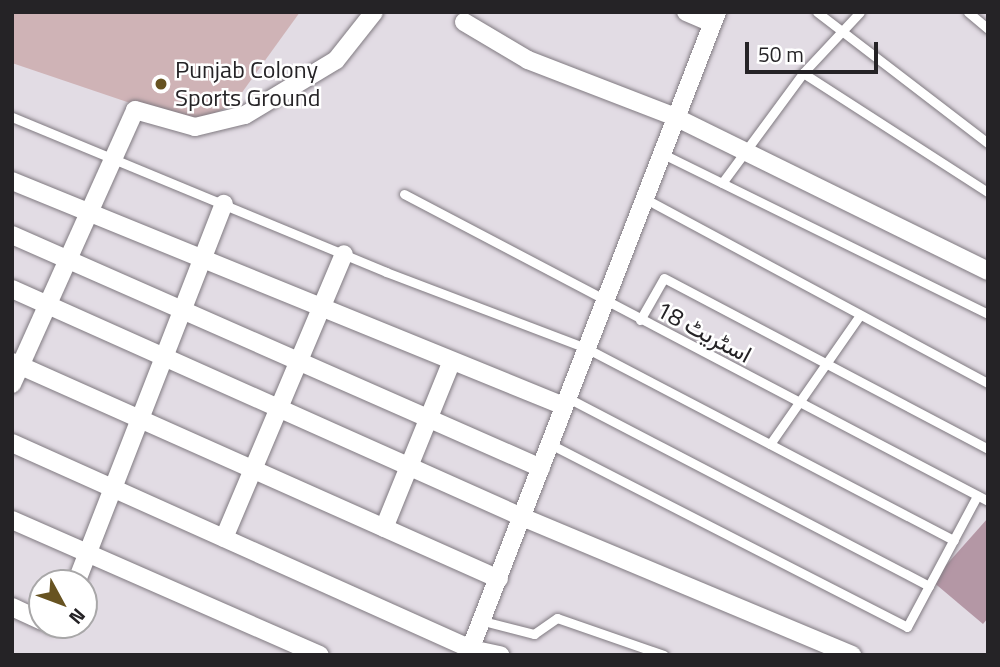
<!DOCTYPE html>
<meta charset="utf-8">
<style>
body{margin:0}
#map{position:relative;width:1000px;height:667px;overflow:hidden;background:#e2dce4;font-family:"Titillium Web",Vazirmatn,sans-serif}
div>[style]{position:absolute}
[style*='--x']{left:calc(var(--x)*1px);top:calc(var(--y)*1px);width:calc(var(--w)*1px);rotate:calc(var(--a)*1deg)}
.green>*{inset:0;background:#cfb3b6}
.building>*{inset:0;background:#b497a5}
.roads{filter:drop-shadow(0 0 2px #807a81) drop-shadow(0 0 2px #807a81)}
.service>*{height:9px;margin:-4.5px;padding:0 4.5px;transform-origin:4.5px;border-radius:4.5px;background:#fff}
.minor>*{height:18px;margin:-9px;padding:0 9px;transform-origin:9px;border-radius:9px;background:#fff}
.dots>*{width:19px;height:19px;translate:-50% -50%;box-sizing:border-box;border:4px solid #fff;border-radius:50%}
span{translate:-50% -50%;white-space:nowrap;text-align:center;line-height:1.15;-webkit-text-stroke:5px #fff;paint-order:stroke}
.poi-label{font-size:24px;color:#252326}
.left{translate:0 -50%;text-align:left}
.street-label{font-size:24px;color:#252326}
.frame{position:absolute;inset:0;border:14px solid #252326;pointer-events:none}
.north{position:absolute;left:28px;top:569px;width:70px;height:70px;box-sizing:border-box;background:#fff;border:2px solid #a8a7a8;border-radius:50%;rotate:131deg;font-size:19px;font-weight:700;line-height:28px;text-align:center;color:#252326}
.north::after{content:'';display:block;margin:auto;width:24px;height:32px;background:#675321;clip-path:polygon(50% 0,100% 100%,50% 72%,0 100%)}
.scale{position:absolute;left:745px;top:42px;width:133px;height:32px;box-sizing:border-box;border:4px solid #252326;border-top:0;padding-left:9px;font-size:21px;line-height:24px;white-space:nowrap;color:#252326;-webkit-text-stroke:5px #fff;paint-order:stroke}
</style>
<div id="map">
<div class="green">
<i style="clip-path:polygon(12px 12px,300px 12px,233px 105px,201px 119px,139px 106px,12px 63px)"></i>
</div>
<div class="building">
<i style="clip-path:polygon(988px 518px,988px 618px,983px 624px,932px 581px)"></i>
</div>
<div class="roads">
<div class="service">
<i style="--x:817;--y:12;--w:215;--a:37.5"></i>
<i style="--x:968;--y:12;--w:26;--a:40"></i>
<i style="--x:803;--y:73;--w:220;--a:32.8"></i>
<i style="--x:12;--y:117;--w:405;--a:22.5"></i>
<i style="--x:386;--y:272;--w:214;--a:20.8"></i>
<i style="--x:586;--y:348;--w:415;--a:27.6"></i>
<i style="--x:661;--y:153;--w:364;--a:26.2"></i>
<i style="--x:722;--y:183;--w:137;--a:-53.6"></i>
<i style="--x:803;--y:73;--w:83;--a:-46.9"></i>
<i style="--x:404;--y:194;--w:660;--a:27.73"></i>
<i style="--x:644;--y:198;--w:391;--a:28.3"></i>
<i style="--x:640;--y:320;--w:48;--a:-60.3"></i>
<i style="--x:664;--y:278;--w:366;--a:27.8"></i>
<i style="--x:568;--y:398;--w:407;--a:27.5"></i>
<i style="--x:550;--y:444;--w:401;--a:27.1"></i>
<i style="--x:907;--y:627;--w:149;--a:-61.9"></i>
<i style="--x:770;--y:444;--w:157;--a:-55.1"></i>
<i style="--x:483;--y:621;--w:53;--a:14.3"></i>
<i style="--x:534;--y:634;--w:28;--a:-35"></i>
<i style="--x:557;--y:618;--w:113;--a:19.1"></i>
</div>
<div class="minor">
<i style="--x:686;--y:12;--w:28;--a:23"></i>
<i style="--x:464;--y:22;--w:74;--a:30.7"></i>
<i style="--x:528;--y:60;--w:155;--a:21.1"></i>
<i style="--x:673;--y:116;--w:351;--a:26.2"></i>
<i style="--x:12;--y:181;--w:596;--a:22.18"></i>
<i style="--x:12;--y:235;--w:578;--a:23.77"></i>
<i style="--x:12;--y:289;--w:559;--a:24.09"></i>
<i style="--x:522;--y:517;--w:358;--a:22.7"></i>
<i style="--x:12;--y:362;--w:533;--a:24.02"></i>
<i style="--x:12;--y:384;--w:300;--a:-65.8"></i>
<i style="--x:135;--y:110;--w:62;--a:15.8"></i>
<i style="--x:195;--y:127;--w:51;--a:-13.5"></i>
<i style="--x:245;--y:115;--w:106;--a:-31.1"></i>
<i style="--x:336;--y:60;--w:61;--a:-51.6"></i>
<i style="--x:12;--y:443;--w:503;--a:24.17"></i>
<i style="--x:471;--y:649;--w:30;--a:12"></i>
<i style="--x:12;--y:520;--w:336;--a:23.7"></i>
<i style="--x:384;--y:528;--w:178;--a:-67.9"></i>
<i style="--x:224;--y:538;--w:308;--a:-67.1"></i>
<i style="--x:76;--y:583;--w:407;--a:-68.7"></i>
<i style="--x:12;--y:607;--w:33;--a:25"></i>
<i style="--x:51;--y:625;--w:9;--a:0"></i>
<i style="--x:468;--y:655;--w:690;--a:-68.83"></i>
</div>
</div>
<div class="dots">
<i style="left:161px;top:84px;background:#675321"></i>
</div>
<div class="poi-label">
<span class="left" style="left:175px;top:84px">Punjab Colony<br>Sports Ground</span>
</div>
<div class="street-label">
<span style="left:704px;top:332px;rotate:28deg">اسٹریٹ 18</span>
</div>
<div class="frame"></div>
<div class="north">N</div>
<div class="scale">50 m</div>
</div>
